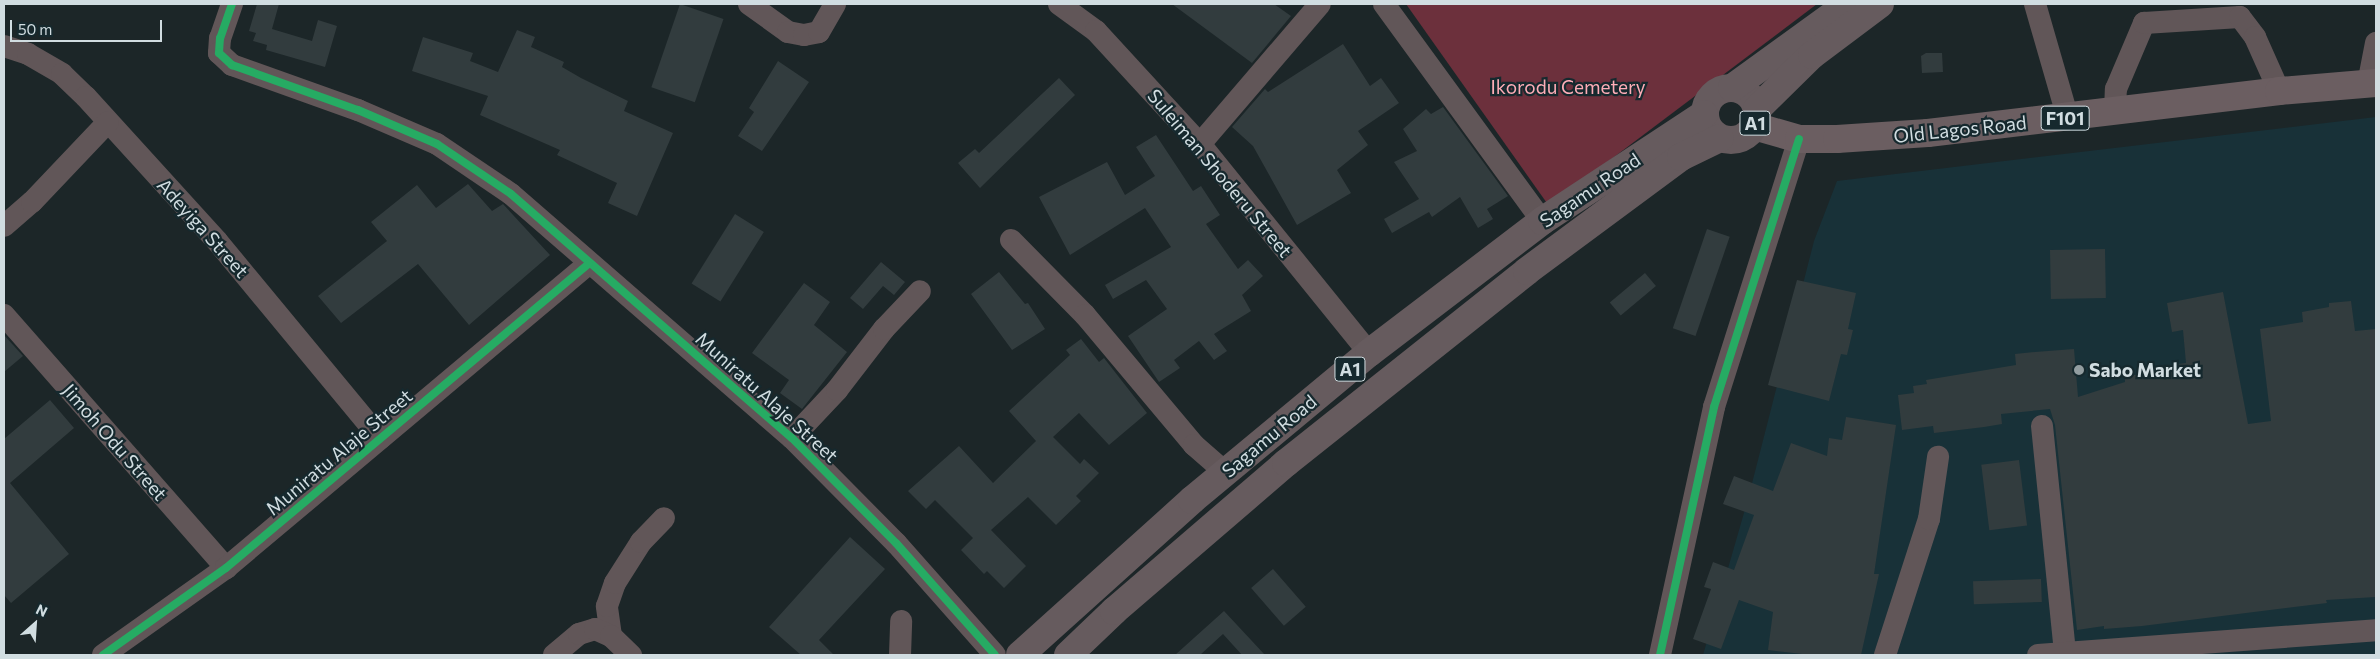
<!DOCTYPE html>
<style>
body{margin:0}
#map{position:relative;width:2380px;height:659px;overflow:hidden;background:#1c2628;font-family:Commissioner,sans-serif}
div>[style]{position:absolute}
[style*='--x']{left:calc(var(--x)*1px);top:calc(var(--y)*1px);width:calc(var(--w)*1px);rotate:calc(var(--a)*1deg)}
.built>*{inset:0;background:#183138}
.green>*{inset:0;background:#6c303c}
.building>*{inset:0;background:#323c3e;transform-origin:0 0}
.minor>*{height:22px;margin:-11px;padding:0 11px;transform-origin:11px;border-radius:11px;background:#615658}
.major>*{height:28px;margin:-14px;padding:0 14px;transform-origin:14px;border-radius:14px;background:#6b5e61}
.highway>*{height:28px;margin:-14px;padding:0 14px;transform-origin:14px;border-radius:14px;background:#665b5e}
.highway>.ring{margin:-14px;padding:0;box-sizing:content-box;background:none;border:28px solid #665b5e;border-radius:50%}
.cycleway>*{height:8px;margin:-4px;padding:0 4px;transform-origin:4px;border-radius:4px;background:#26ab63}
.dots>*{width:14px;height:14px;translate:-50% -50%;box-sizing:border-box;border:2px solid #16292e;border-radius:50%}
span{translate:-50% -50%;white-space:nowrap;text-align:center;line-height:1.15;-webkit-text-stroke:4.5px #16292e;paint-order:stroke}
.shield-label span{padding:1px 4px;background:#16292e;border:1px solid;border-radius:4px;-webkit-text-stroke-width:0}
.shield-label{font-size:18px;color:#d1dde1;font-weight:700}
.park-label{font-size:19px;color:#feadb7}
.street-label{font-size:19px;color:#d1dde1}
.poi-label{font-size:19px;color:#d1dde1;font-weight:700}
.left{translate:0 -50%;text-align:left}
.frame{position:absolute;inset:0;border:5px solid #d1dde1;pointer-events:none}
.north{position:absolute;left:10px;top:599px;width:50px;height:50px;-webkit-text-stroke:4px #16292e;paint-order:stroke;rotate:26deg;font-size:14px;font-weight:700;line-height:20px;text-align:center;color:#d1dde1}
.north::after{content:'';display:block;margin:auto;width:18px;height:22px;background:#d1dde1;clip-path:polygon(50% 0,100% 100%,50% 72%,0 100%)}
.scale{position:absolute;left:10px;top:20px;width:152px;height:22px;box-sizing:border-box;border:2px solid #d1dde1;border-top:0;padding-left:6px;font-size:15px;line-height:18px;white-space:nowrap;color:#d1dde1;-webkit-text-stroke:4px #16292e;paint-order:stroke}
</style>
<div id="map">
<div class="built">
<i style="clip-path:polygon(2376px 117px,2376px 655px,1703px 655px,1748px 499px,1814px 241px,1837px 181px)"></i>
</div>
<div class="green">
<i style="clip-path:polygon(1406px 4px,1817px 4px,1549px 206px)"></i>
</div>
<div class="building">
<i style="clip-path:polygon(257px 4px,279px 4px,272px 29px,312px 41px,318px 20px,337px 26px,325px 67px,266px 50px,267px 45px,253px 41px,256px 33px,249px 31px)"></i>
<i style="left:680px;top:4px;width:46px;height:88px;rotate:19deg"></i>
<i style="clip-path:polygon(1172px 4px,1274px 4px,1291px 16px,1252px 63px)"></i>
<i style="clip-path:polygon(517px 30px,535px 37px,531px 47px,564px 62px,562px 67px,581px 78px,628px 101px,624px 111px,673px 133px,637px 216px,608px 203px,617px 183px,557px 155px,560px 150px,480px 115px,488px 96px,412px 71px,423px 37px,473px 53px,470px 61px,498px 72px)"></i>
<i style="clip-path:polygon(1343px 44px,1370px 86px,1381px 78px,1399px 103px,1358px 131px,1368px 145px,1337px 170px,1351px 193px,1297px 225px,1253px 146px,1232px 127px,1265px 89px,1268px 92px)"></i>
<i style="clip-path:polygon(1926px 53px,1942px 53px,1943px 72px,1922px 73px,1921px 56px)"></i>
<i style="clip-path:polygon(778px 61px,809px 82px,762px 151px,738px 136px,754px 112px,749px 108px)"></i>
<i style="clip-path:polygon(1059px 78px,1075px 95px,980px 188px,958px 163px,975px 149px,979px 153px)"></i>
<i style="clip-path:polygon(1443px 107px,1508px 196px,1487px 209px,1493px 219px,1478px 228px,1460px 197px,1432px 217px,1429px 212px,1392px 233px,1384px 219px,1419px 199px,1394px 162px,1417px 151px,1403px 129px,1426px 109px,1431px 114px)"></i>
<i style="clip-path:polygon(1156px 135px,1193px 191px,1201px 186px,1220px 215px,1206px 224px,1238px 269px,1248px 260px,1263px 276px,1242px 295px,1251px 311px,1214px 334px,1227px 351px,1214px 360px,1199px 341px,1174px 360px,1180px 368px,1159px 382px,1128px 336px,1167px 309px,1146px 280px,1113px 299px,1105px 285px,1171px 247px,1145px 208px,1070px 255px,1039px 197px,1107px 162px,1125px 195px,1155px 176px,1136px 147px)"></i>
<i style="clip-path:polygon(468px 184px,492px 211px,503px 204px,550px 255px,469px 325px,418px 264px,341px 323px,318px 296px,387px 241px,371px 222px,417px 185px,436px 208px)"></i>
<i style="left:735px;top:214px;width:34px;height:82px;rotate:32deg"></i>
<i style="left:1707px;top:229px;width:24px;height:105px;rotate:19deg"></i>
<i style="left:2105px;top:249px;width:49px;height:55px;rotate:89deg"></i>
<i style="clip-path:polygon(881px 262px,905px 282px,894px 295px,883px 286px,863px 309px,850px 298px)"></i>
<i style="clip-path:polygon(999px 272px,1025px 304px,1028px 303px,1045px 329px,1012px 350px,971px 294px)"></i>
<i style="left:1645px;top:273px;width:17px;height:46px;rotate:50deg"></i>
<i style="clip-path:polygon(1797px 280px,1856px 293px,1848px 329px,1853px 330px,1847px 355px,1841px 354px,1829px 401px,1768px 385px)"></i>
<i style="clip-path:polygon(804px 283px,830px 302px,814px 325px,847px 352px,802px 409px,780px 393px,789px 380px,752px 353px)"></i>
<i style="clip-path:polygon(2223px 292px,2248px 424px,2271px 421px,2260px 329px,2303px 322px,2302px 312px,2329px 307px,2329px 303px,2351px 301px,2355px 331px,2376px 329px,2376px 597px,2326px 600px,2327px 603px,2142px 626px,2104px 629px,2104px 626px,2077px 630px,2055px 425px,2050px 409px,2001px 414px,2002px 424px,1984px 427px,1934px 433px,1933px 426px,1902px 430px,1898px 395px,1914px 393px,1913px 386px,1927px 384px,1926px 380px,2016px 365px,2015px 354px,2035px 352px,2074px 349px,2078px 397px,2125px 382px,2125px 376px,2153px 373px,2153px 367px,2186px 363px,2183px 330px,2172px 332px,2167px 303px)"></i>
<i style="clip-path:polygon(4px 335px,23px 356px,4px 372px)"></i>
<i style="clip-path:polygon(1081px 339px,1099px 362px,1104px 358px,1147px 413px,1109px 445px,1079px 413px,1053px 437px,1080px 464px,1084px 459px,1099px 473px,1076px 496px,1081px 501px,1056px 525px,1028px 497px,991px 530px,1026px 566px,1004px 588px,987px 571px,984px 574px,961px 550px,973px 538px,935px 500px,926px 509px,908px 491px,959px 446px,993px 483px,1036px 441px,1009px 411px,1070px 355px,1066px 350px)"></i>
<i style="clip-path:polygon(50px 400px,74px 428px,10px 483px,69px 554px,11px 603px,4px 595px,4px 439px)"></i>
<i style="clip-path:polygon(1846px 417px,1896px 425px,1874px 574px,1879px 574px,1861px 655px,1811px 655px,1768px 650px,1773px 612px,1739px 600px,1721px 649px,1693px 639px,1711px 589px,1704px 587px,1713px 562px,1734px 570px,1754px 515px,1723px 504px,1734px 476px,1773px 491px,1791px 443px,1827px 456px,1829px 438px,1842px 440px)"></i>
<i style="left:2019px;top:460px;width:66px;height:38px;rotate:83deg"></i>
<i style="clip-path:polygon(850px 537px,885px 569px,819px 640px,834px 655px,801px 655px,769px 627px)"></i>
<i style="left:1273px;top:569px;width:50px;height:29px;rotate:49deg"></i>
<i style="left:2041px;top:579px;width:23px;height:68px;rotate:88deg"></i>
<i style="clip-path:polygon(1224px 611px,1265px 655px,1242px 655px,1223px 634px,1200px 655px,1175px 655px)"></i>
</div>
<div class="minor">
<i style="--x:232;--y:4;--w:36;--a:109"></i>
<i style="--x:220;--y:38;--w:15;--a:94"></i>
<i style="--x:219;--y:53;--w:18;--a:43"></i>
<i style="--x:232;--y:65;--w:134;--a:19.7"></i>
<i style="--x:358;--y:110;--w:86;--a:23.3"></i>
<i style="--x:437;--y:144;--w:89;--a:34"></i>
<i style="--x:511;--y:194;--w:372;--a:41"></i>
<i style="--x:792;--y:438;--w:148;--a:45.3"></i>
<i style="--x:896;--y:543;--w:149;--a:48.5"></i>
<i style="--x:749;--y:4;--w:48;--a:35.7"></i>
<i style="--x:788;--y:32;--w:16;--a:11"></i>
<i style="--x:804;--y:35;--w:15;--a:-11"></i>
<i style="--x:819;--y:32;--w:32;--a:-60"></i>
<i style="--x:1059;--y:4;--w:46;--a:36.1"></i>
<i style="--x:1096;--y:31;--w:154;--a:47.4"></i>
<i style="--x:1200;--y:144;--w:269;--a:51"></i>
<i style="--x:1384;--y:4;--w:268;--a:53.9"></i>
<i style="--x:2035;--y:4;--w:119;--a:73.9"></i>
<i style="--x:4;--y:46;--w:25;--a:18"></i>
<i style="--x:28;--y:54;--w:39;--a:30"></i>
<i style="--x:62;--y:74;--w:33;--a:44"></i>
<i style="--x:86;--y:97;--w:195;--a:47.7"></i>
<i style="--x:217;--y:241;--w:256;--a:50.4"></i>
<i style="--x:2368;--y:84;--w:42;--a:-79"></i>
<i style="--x:2115;--y:113;--w:24;--a:-88"></i>
<i style="--x:2116;--y:89;--w:72;--a:-67"></i>
<i style="--x:2144;--y:23;--w:96;--a:-3.6"></i>
<i style="--x:2240;--y:17;--w:25;--a:53"></i>
<i style="--x:2255;--y:37;--w:59;--a:66"></i>
<i style="--x:1200;--y:144;--w:184;--a:-49.4"></i>
<i style="--x:4;--y:226;--w:37;--a:-41"></i>
<i style="--x:32;--y:202;--w:110;--a:-46.5"></i>
<i style="--x:1011;--y:240;--w:105;--a:45.4"></i>
<i style="--x:1085;--y:315;--w:170;--a:50"></i>
<i style="--x:1194;--y:445;--w:41;--a:41.1"></i>
<i style="--x:4;--y:315;--w:337;--a:48.7"></i>
<i style="--x:2042;--y:426;--w:227;--a:84.2"></i>
<i style="--x:792;--y:438;--w:66;--a:-46.8"></i>
<i style="--x:837;--y:390;--w:77;--a:-52.4"></i>
<i style="--x:884;--y:329;--w:52;--a:-46.5"></i>
<i style="--x:611;--y:636;--w:30;--a:-98"></i>
<i style="--x:607;--y:606;--w:24;--a:-71"></i>
<i style="--x:615;--y:583;--w:49;--a:-57.6"></i>
<i style="--x:641;--y:542;--w:33;--a:-46"></i>
<i style="--x:103;--y:655;--w:151;--a:-35.3"></i>
<i style="--x:226;--y:568;--w:473;--a:-40"></i>
<i style="--x:554;--y:655;--w:33;--a:-40"></i>
<i style="--x:579;--y:634;--w:17;--a:-17"></i>
<i style="--x:595;--y:629;--w:17;--a:24"></i>
<i style="--x:611;--y:636;--w:28;--a:44"></i>
<i style="--x:900;--y:655;--w:34;--a:-88"></i>
<i style="--x:1660;--y:655;--w:254;--a:-77.7"></i>
<i style="--x:1714;--y:407;--w:281;--a:-72.4"></i>
<i style="--x:1885;--y:655;--w:143;--a:-72.1"></i>
<i style="--x:1929;--y:519;--w:63;--a:-81.7"></i>
<i style="--x:2038;--y:655;--w:339;--a:-4.2"></i>
</div>
<div class="major">
<i style="--x:1754;--y:126;--w:47;--a:16.1"></i>
<i style="--x:1799;--y:139;--w:38;--a:0"></i>
<i style="--x:1837;--y:139;--w:91;--a:-3.8"></i>
<i style="--x:1928;--y:133;--w:354;--a:-6.8"></i>
<i style="--x:2279;--y:91;--w:97;--a:-4.7"></i>
</div>
<div class="highway">
<i class="ring" style="left:1705px;top:88px;width:24px;height:24px"></i>
<i style="--x:1732;--y:88;--w:143;--a:-35.9"></i>
<i style="--x:1757;--y:109;--w:77;--a:-44.5"></i>
<i style="--x:1812;--y:55;--w:85;--a:-36.9"></i>
<i style="--x:1020;--y:655;--w:232;--a:-42"></i>
<i style="--x:1192;--y:500;--w:230;--a:-39.7"></i>
<i style="--x:1369;--y:353;--w:218;--a:-37.3"></i>
<i style="--x:1542;--y:221;--w:194;--a:-33.4"></i>
<i style="--x:1068;--y:655;--w:64;--a:-43.7"></i>
<i style="--x:1114;--y:611;--w:227;--a:-40.7"></i>
<i style="--x:1286;--y:463;--w:308;--a:-38.5"></i>
<i style="--x:1527;--y:271;--w:192;--a:-36.5"></i>
<i style="--x:1681;--y:157;--w:43;--a:-26"></i>
</div>
<div class="cycleway">
<i style="--x:232;--y:4;--w:36;--a:109"></i>
<i style="--x:220;--y:38;--w:15;--a:94"></i>
<i style="--x:219;--y:53;--w:18;--a:43"></i>
<i style="--x:232;--y:65;--w:134;--a:19.7"></i>
<i style="--x:358;--y:110;--w:86;--a:23.3"></i>
<i style="--x:437;--y:144;--w:89;--a:34"></i>
<i style="--x:511;--y:194;--w:372;--a:41"></i>
<i style="--x:792;--y:438;--w:148;--a:45.3"></i>
<i style="--x:896;--y:543;--w:149;--a:48.5"></i>
<i style="--x:103;--y:655;--w:151;--a:-35.3"></i>
<i style="--x:226;--y:568;--w:473;--a:-40"></i>
<i style="--x:1660;--y:655;--w:254;--a:-77.7"></i>
<i style="--x:1714;--y:407;--w:281;--a:-72.4"></i>
</div>
<div class="dots">
<i style="left:2079px;top:370px;background:#929da0"></i>
</div>
<div class="shield-label">
<span style="left:2065px;top:118px">F101</span>
<span style="left:1755px;top:123px">A1</span>
<span style="left:1350px;top:369px">A1</span>
</div>
<div class="park-label">
<span style="left:1568px;top:87px">Ikorodu Cemetery</span>
</div>
<div class="street-label">
<span style="left:1960px;top:129px;rotate:-6deg">Old Lagos Road</span>
<span style="left:1220px;top:173px;rotate:50deg">Suleiman Shoderu Street</span>
<span style="left:1590px;top:190px;rotate:-34deg">Sagamu Road</span>
<span style="left:203px;top:228px;rotate:48deg">Adeyiga Street</span>
<span style="left:767px;top:397px;rotate:42deg">Muniratu Alaje Street</span>
<span style="left:1269px;top:436px;rotate:-40deg">Sagamu Road</span>
<span style="left:115px;top:442px;rotate:49deg">Jimoh Odu Street</span>
<span style="left:339px;top:452px;rotate:-40deg">Muniratu Alaje Street</span>
</div>
<div class="poi-label">
<span class="left" style="left:2089px;top:370px">Sabo Market</span>
</div>
<div class="frame"></div>
<div class="north">N</div>
<div class="scale">50 m</div>
</div>
